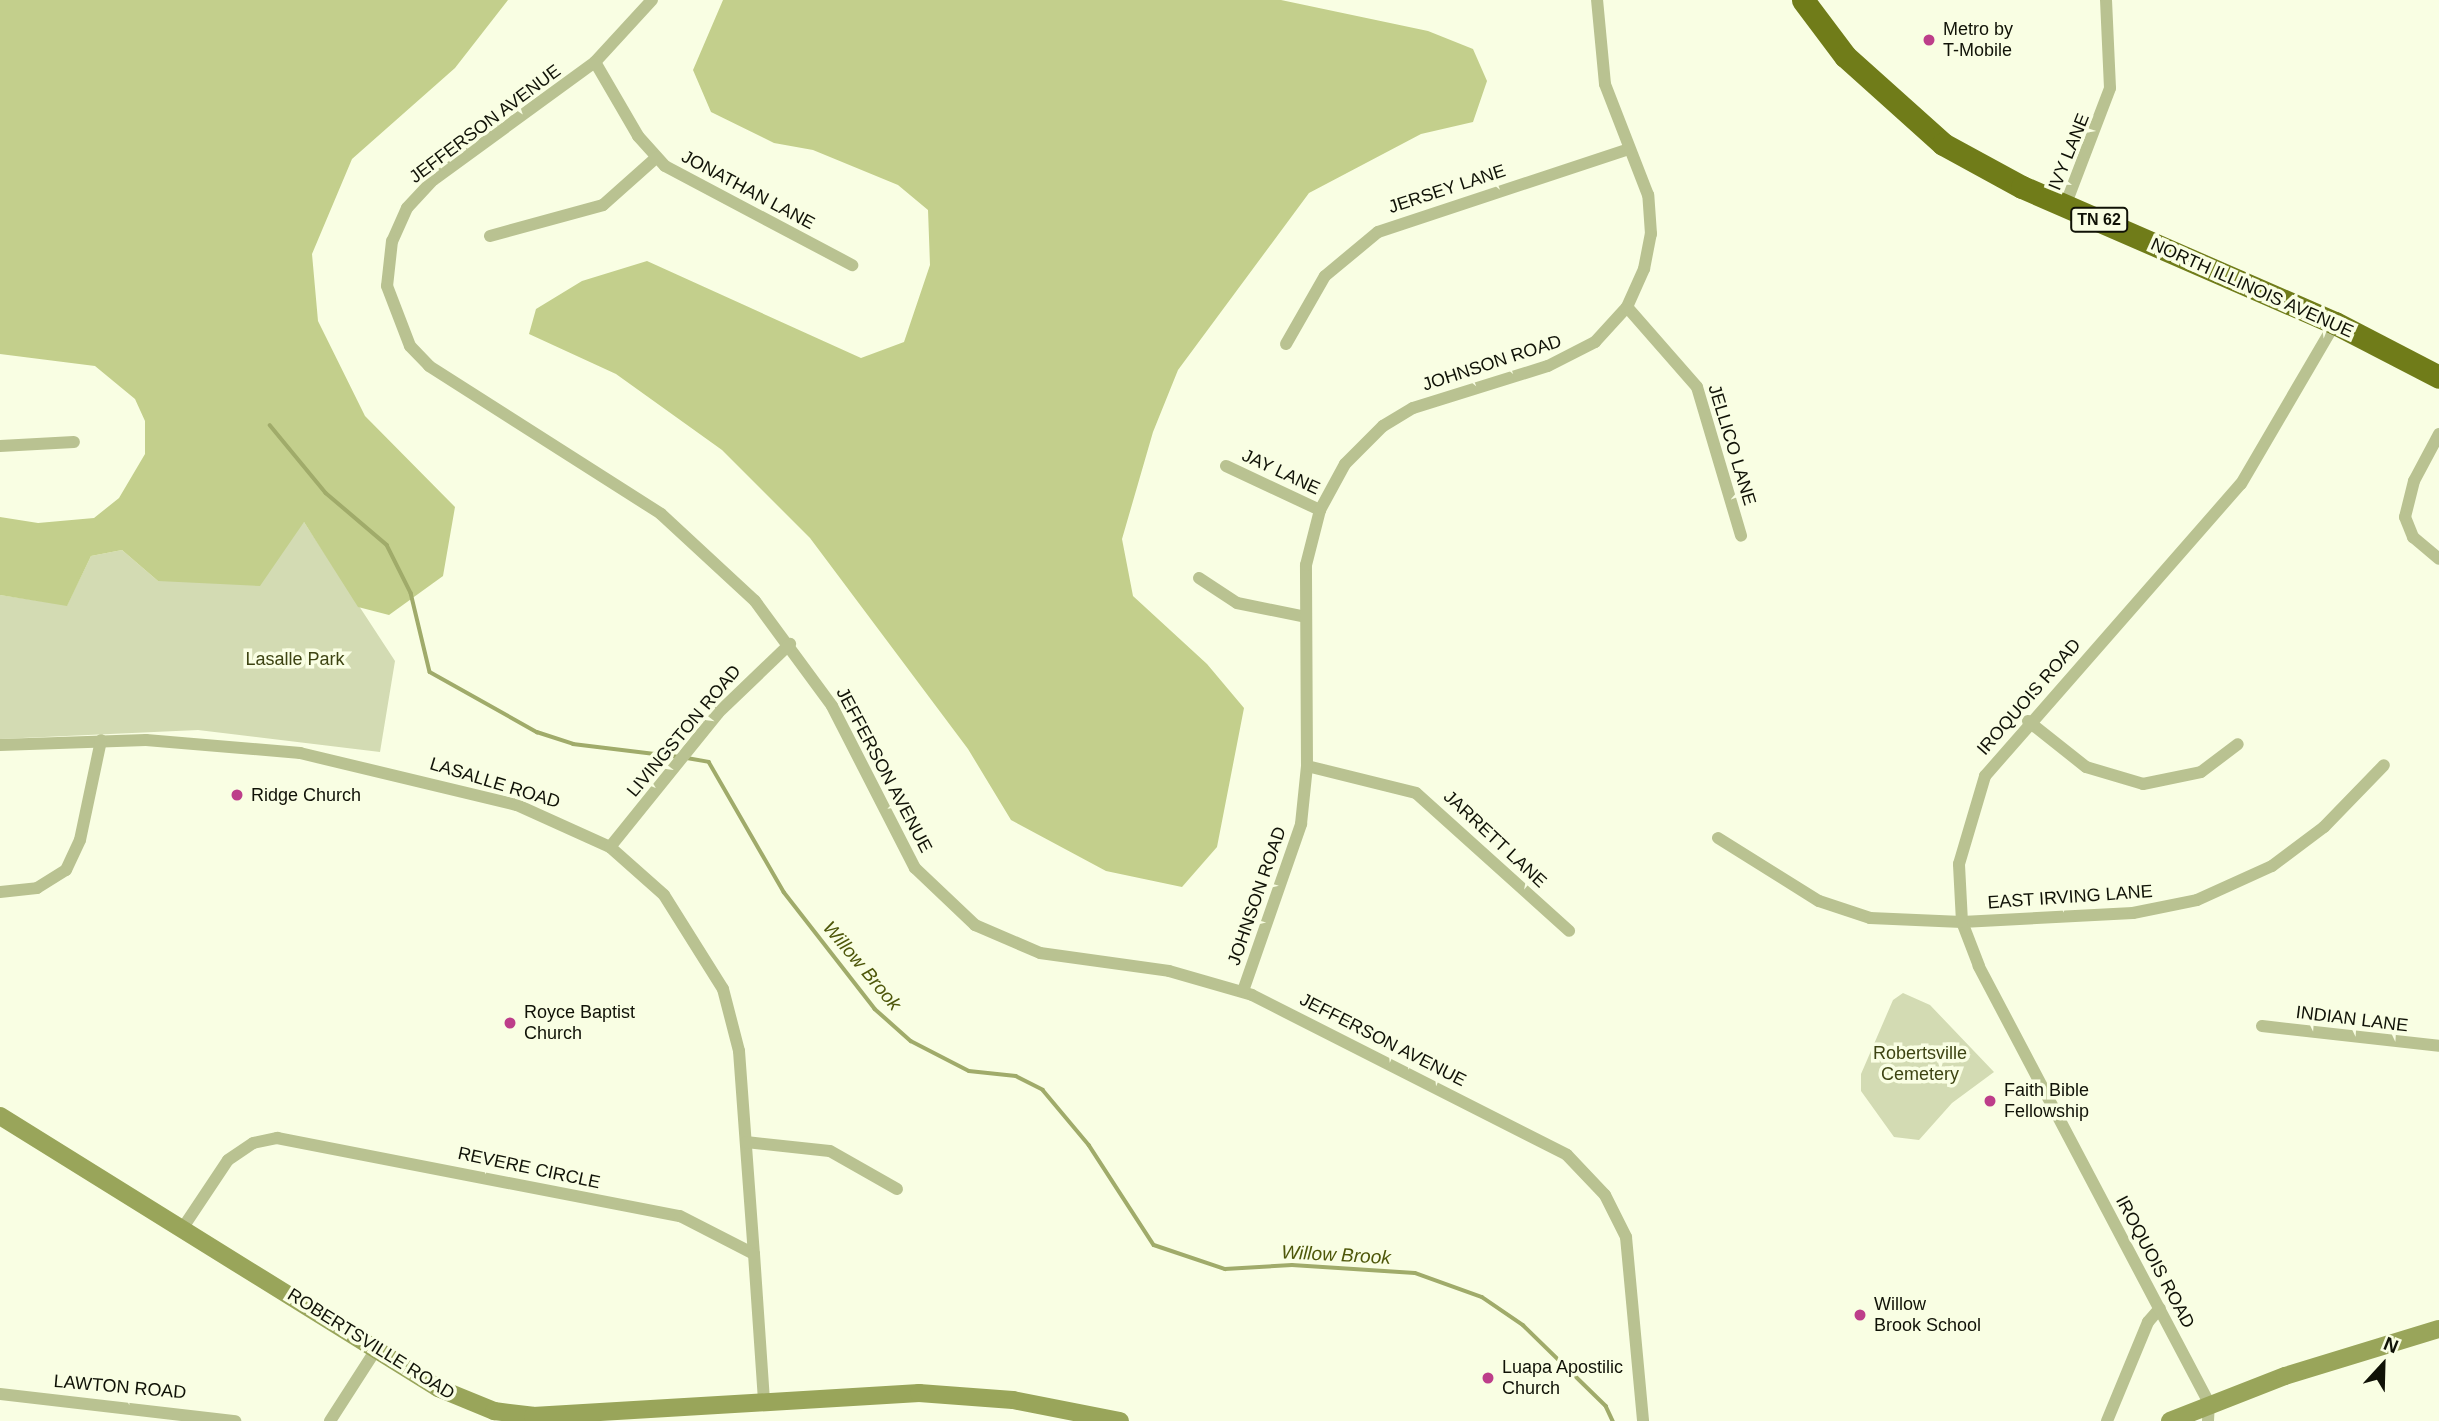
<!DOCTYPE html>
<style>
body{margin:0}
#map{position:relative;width:2439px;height:1421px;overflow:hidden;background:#f9fee3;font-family:Arial,sans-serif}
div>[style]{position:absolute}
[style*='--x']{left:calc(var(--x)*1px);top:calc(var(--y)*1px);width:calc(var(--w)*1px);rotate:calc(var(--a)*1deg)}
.green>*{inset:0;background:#d3dbb3}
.forest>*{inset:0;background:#c3cf8c}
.stream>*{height:3.5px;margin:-1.75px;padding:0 1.75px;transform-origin:1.75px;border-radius:1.75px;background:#a0ab6a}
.street>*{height:12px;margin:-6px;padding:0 6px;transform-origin:6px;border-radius:6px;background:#b9c291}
.secondary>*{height:18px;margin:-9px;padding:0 9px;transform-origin:9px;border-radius:9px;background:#99a55a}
.highway>*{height:23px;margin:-11.5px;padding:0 11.5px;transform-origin:11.5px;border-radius:11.5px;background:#707c19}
.dots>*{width:19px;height:19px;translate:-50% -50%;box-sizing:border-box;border:4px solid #f9fee3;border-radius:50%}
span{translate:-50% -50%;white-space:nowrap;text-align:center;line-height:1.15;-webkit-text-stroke:7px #f9fee3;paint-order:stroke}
.shield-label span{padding:2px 5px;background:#f9fee3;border:2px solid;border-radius:5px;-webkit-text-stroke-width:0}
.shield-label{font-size:16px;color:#101207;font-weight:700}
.poi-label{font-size:18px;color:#101207}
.left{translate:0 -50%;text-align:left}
.street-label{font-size:18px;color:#101207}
.park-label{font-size:18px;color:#3d4312}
.water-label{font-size:19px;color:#4e570a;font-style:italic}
.north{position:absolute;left:2348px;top:1330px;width:70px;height:70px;-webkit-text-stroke:5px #f9fee3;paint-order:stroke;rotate:22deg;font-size:19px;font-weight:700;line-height:28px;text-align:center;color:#101207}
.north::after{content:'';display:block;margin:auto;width:24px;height:32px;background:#101207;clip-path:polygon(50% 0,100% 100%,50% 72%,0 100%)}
</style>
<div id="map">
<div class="green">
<i style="clip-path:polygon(304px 522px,395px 661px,380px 752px,198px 730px,0 739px,0 595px,67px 605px,91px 556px,122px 550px,158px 581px)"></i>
<i style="clip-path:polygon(1903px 993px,1930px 1005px,1994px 1072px,1952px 1103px,1919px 1140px,1894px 1137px,1861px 1091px,1861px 1074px,1893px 1000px)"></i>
</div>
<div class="forest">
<i style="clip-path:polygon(0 0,508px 0,455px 68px,352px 159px,312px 254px,318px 321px,365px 416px,455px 507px,443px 576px,389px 615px,358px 607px,304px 522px,260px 586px,158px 581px,122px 550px,91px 556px,67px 606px,0 595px,0 517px,38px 523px,94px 518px,119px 498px,145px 454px,145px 421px,135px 399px,95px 366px,0 354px)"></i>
<i style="clip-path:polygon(723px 0,1281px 0,1428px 31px,1473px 49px,1487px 81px,1473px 122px,1421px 134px,1309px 193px,1178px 370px,1153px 432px,1122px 539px,1133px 596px,1207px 664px,1244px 708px,1217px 847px,1182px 887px,1106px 871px,1011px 820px,968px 749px,810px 538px,722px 450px,616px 374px,529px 334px,536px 309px,582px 281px,647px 261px,861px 358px,904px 342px,930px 265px,928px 210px,898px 185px,813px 150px,774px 143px,711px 112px,693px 70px)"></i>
</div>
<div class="stream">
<i style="--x:270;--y:425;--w:88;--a:50.5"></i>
<i style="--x:326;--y:493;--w:80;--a:40.4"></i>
<i style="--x:387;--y:545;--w:54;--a:63.4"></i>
<i style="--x:411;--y:593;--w:81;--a:76.5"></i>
<i style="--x:430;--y:672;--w:123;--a:29.3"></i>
<i style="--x:537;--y:732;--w:38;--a:18"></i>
<i style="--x:573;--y:744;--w:107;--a:7"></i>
<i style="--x:687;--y:758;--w:22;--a:10"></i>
<i style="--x:709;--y:762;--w:150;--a:60"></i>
<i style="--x:784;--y:892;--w:148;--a:52.1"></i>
<i style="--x:875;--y:1009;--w:48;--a:41.6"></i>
<i style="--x:911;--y:1041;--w:65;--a:27.3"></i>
<i style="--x:969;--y:1071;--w:47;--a:6.1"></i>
<i style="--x:1016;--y:1076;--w:30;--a:27"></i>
<i style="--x:1043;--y:1090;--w:72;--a:50.1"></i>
<i style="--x:1089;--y:1145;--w:119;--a:57"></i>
<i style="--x:1154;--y:1245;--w:75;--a:18.7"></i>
<i style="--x:1225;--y:1269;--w:67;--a:-3.4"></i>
<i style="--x:1292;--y:1265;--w:123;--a:3.7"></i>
<i style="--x:1415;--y:1273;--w:71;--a:19.7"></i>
<i style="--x:1482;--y:1297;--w:50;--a:34.3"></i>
<i style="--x:1523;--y:1325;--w:116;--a:44.3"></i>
<i style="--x:1606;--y:1406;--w:17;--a:65"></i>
</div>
<div class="street">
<i style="--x:652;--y:0;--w:84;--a:132.6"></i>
<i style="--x:595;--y:62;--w:200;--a:143.9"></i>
<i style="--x:433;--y:180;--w:38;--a:133"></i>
<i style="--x:407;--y:208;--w:36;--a:114"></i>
<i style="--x:392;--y:241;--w:45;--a:96.3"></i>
<i style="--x:387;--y:286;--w:64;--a:69"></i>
<i style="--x:410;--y:346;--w:28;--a:46"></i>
<i style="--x:429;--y:366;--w:275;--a:32.5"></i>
<i style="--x:661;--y:514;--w:128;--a:42.8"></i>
<i style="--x:755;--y:601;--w:130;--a:53.7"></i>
<i style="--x:832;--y:706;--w:182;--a:62.9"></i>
<i style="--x:915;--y:868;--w:83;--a:43.5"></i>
<i style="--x:975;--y:925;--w:71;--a:23.3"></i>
<i style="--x:1040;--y:953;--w:130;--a:7.9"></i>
<i style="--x:1169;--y:971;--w:86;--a:16.1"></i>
<i style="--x:1252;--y:995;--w:353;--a:26.9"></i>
<i style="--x:1567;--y:1155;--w:55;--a:46.5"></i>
<i style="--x:1605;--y:1195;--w:47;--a:63.4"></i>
<i style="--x:1626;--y:1237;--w:185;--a:84.7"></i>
<i style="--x:595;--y:62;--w:86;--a:59.8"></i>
<i style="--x:638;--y:136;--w:40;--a:48"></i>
<i style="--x:665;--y:166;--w:212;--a:27.9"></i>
<i style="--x:2065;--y:206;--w:126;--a:-69.1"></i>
<i style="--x:2110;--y:88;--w:88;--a:-92.6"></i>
<i style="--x:490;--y:236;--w:117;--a:-15.3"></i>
<i style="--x:603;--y:205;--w:71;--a:-41.6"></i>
<i style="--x:1627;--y:307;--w:106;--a:48.8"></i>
<i style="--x:1697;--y:387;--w:155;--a:73.5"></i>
<i style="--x:1286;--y:344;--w:78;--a:-60.2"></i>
<i style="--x:1325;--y:276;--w:69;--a:-39.7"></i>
<i style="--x:1378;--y:232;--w:264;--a:-18.3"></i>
<i style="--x:2439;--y:434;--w:53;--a:118"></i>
<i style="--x:2414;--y:481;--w:37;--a:104"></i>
<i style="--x:2405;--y:517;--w:22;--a:68"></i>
<i style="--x:2413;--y:537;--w:34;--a:40"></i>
<i style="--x:0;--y:446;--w:74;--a:-3.1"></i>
<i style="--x:1226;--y:466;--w:104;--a:25.1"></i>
<i style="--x:1199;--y:578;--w:45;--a:33.3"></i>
<i style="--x:1237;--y:603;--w:70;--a:11.5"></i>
<i style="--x:2028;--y:721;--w:74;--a:38.4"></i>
<i style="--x:2086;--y:767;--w:59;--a:16.6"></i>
<i style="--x:2143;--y:784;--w:59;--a:-11.7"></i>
<i style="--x:2201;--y:772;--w:46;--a:-37.1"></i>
<i style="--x:0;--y:745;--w:146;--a:-2"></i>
<i style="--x:146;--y:740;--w:155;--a:4.8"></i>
<i style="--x:300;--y:753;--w:223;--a:13.5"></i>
<i style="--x:517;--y:805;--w:102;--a:24.3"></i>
<i style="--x:610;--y:847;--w:72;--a:41.6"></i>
<i style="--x:664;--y:895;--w:111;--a:57.9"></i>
<i style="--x:723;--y:989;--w:64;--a:75.5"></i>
<i style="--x:739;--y:1051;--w:204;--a:85.8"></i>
<i style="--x:1307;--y:766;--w:112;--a:13.9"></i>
<i style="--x:1416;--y:793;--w:206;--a:42"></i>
<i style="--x:1718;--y:838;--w:119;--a:32"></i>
<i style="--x:1819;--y:901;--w:54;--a:18.4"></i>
<i style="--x:1870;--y:918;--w:92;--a:2.5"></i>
<i style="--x:1962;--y:922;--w:171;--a:-3"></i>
<i style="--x:2133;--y:913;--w:65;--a:-11.5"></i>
<i style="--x:2197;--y:900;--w:82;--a:-24.4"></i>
<i style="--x:2272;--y:866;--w:65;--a:-36.9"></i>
<i style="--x:2324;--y:827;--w:86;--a:-45.9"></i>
<i style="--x:610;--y:847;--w:172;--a:-51.1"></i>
<i style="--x:718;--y:713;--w:100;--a:-43.8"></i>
<i style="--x:0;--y:892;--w:37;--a:-6"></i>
<i style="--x:37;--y:888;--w:34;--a:-32"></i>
<i style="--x:66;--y:870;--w:33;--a:-65"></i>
<i style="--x:80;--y:840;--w:102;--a:-78.1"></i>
<i style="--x:1243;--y:991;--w:177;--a:-70.8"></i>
<i style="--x:1301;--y:824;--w:58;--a:-84.1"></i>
<i style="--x:1307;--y:766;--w:201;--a:-90.3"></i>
<i style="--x:1306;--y:565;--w:57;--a:-75.7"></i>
<i style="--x:1320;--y:510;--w:52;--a:-61.5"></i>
<i style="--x:1345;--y:464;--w:54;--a:-45"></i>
<i style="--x:1383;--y:426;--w:35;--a:-31"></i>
<i style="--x:1413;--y:408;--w:141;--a:-17.3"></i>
<i style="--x:1548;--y:366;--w:53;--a:-27.1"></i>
<i style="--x:1595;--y:342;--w:47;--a:-47.6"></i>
<i style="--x:1627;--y:307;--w:42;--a:-65.9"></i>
<i style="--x:1644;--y:269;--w:36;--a:-79"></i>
<i style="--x:1651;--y:234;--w:39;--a:-94"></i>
<i style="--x:1648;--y:195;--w:119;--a:-111.2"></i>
<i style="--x:1605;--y:84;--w:84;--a:-95.4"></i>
<i style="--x:2262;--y:1026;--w:178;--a:6.4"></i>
<i style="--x:746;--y:1142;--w:84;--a:6.1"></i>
<i style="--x:830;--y:1151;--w:77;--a:29.6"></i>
<i style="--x:184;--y:1226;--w:79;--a:-56.3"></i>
<i style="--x:228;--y:1160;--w:30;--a:-34"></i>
<i style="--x:253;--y:1143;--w:25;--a:-12"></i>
<i style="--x:277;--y:1138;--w:410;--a:11"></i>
<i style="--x:680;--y:1216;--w:83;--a:27.2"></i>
<i style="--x:754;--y:1254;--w:147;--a:86.1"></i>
<i style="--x:0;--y:1394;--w:237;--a:6.6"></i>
<i style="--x:330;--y:1421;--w:87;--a:-57.2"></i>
<i style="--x:2107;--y:1421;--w:107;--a:-67.5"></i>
<i style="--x:2148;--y:1322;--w:18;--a:-49"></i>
<i style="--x:2208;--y:1421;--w:18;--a:-87"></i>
<i style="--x:2209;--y:1403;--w:494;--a:-117.8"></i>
<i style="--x:1979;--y:966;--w:47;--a:-111.1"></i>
<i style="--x:1962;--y:922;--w:58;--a:-93"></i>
<i style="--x:1959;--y:864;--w:92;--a:-73.5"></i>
<i style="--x:1985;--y:776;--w:388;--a:-48.8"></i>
<i style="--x:2241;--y:484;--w:186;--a:-59.7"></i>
</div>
<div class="secondary">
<i style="--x:0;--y:1116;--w:516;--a:31.84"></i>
<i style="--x:438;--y:1388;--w:61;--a:22.3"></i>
<i style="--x:494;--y:1411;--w:39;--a:7"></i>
<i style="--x:533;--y:1416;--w:387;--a:-3.4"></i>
<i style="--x:919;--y:1393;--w:94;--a:4.3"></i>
<i style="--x:1013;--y:1400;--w:109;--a:11.1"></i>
<i style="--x:2170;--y:1421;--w:123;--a:-21.4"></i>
<i style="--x:2285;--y:1376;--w:161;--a:-17"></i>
</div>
<div class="highway">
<i style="--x:1803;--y:0;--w:70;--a:53.1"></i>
<i style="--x:1845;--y:56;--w:132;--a:41.9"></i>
<i style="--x:1943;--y:144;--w:90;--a:28.6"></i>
<i style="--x:2022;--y:187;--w:341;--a:23.5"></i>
<i style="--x:2335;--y:323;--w:117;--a:27.4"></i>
</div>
<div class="dots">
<i style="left:1929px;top:40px;background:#bd3e8a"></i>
<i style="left:237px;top:795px;background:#bd3e8a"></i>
<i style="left:510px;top:1023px;background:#bd3e8a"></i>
<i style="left:1990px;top:1101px;background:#bd3e8a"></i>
<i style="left:1860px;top:1315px;background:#bd3e8a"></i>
<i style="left:1488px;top:1378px;background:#bd3e8a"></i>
</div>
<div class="shield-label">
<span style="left:2099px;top:220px">TN 62</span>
</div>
<div class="poi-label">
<span class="left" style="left:1943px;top:40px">Metro by<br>T-Mobile</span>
<span class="left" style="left:251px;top:795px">Ridge Church</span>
<span class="left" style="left:524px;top:1023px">Royce Baptist<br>Church</span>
<span class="left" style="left:2004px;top:1101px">Faith Bible<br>Fellowship</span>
<span class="left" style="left:1874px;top:1315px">Willow<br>Brook School</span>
<span class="left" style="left:1502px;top:1378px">Luapa Apostilic<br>Church</span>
</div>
<div class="street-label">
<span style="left:485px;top:124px;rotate:-37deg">JEFFERSON AVENUE</span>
<span style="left:2069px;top:152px;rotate:-68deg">IVY LANE</span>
<span style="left:1447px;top:189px;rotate:-18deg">JERSEY LANE</span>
<span style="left:748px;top:190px;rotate:28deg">JONATHAN LANE</span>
<span style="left:2252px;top:288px;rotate:24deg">NORTH ILLINOIS AVENUE</span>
<span style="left:1492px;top:363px;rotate:-18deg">JOHNSON ROAD</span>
<span style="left:1732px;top:445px;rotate:73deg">JELLICO LANE</span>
<span style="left:1281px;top:472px;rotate:25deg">JAY LANE</span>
<span style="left:2029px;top:697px;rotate:-49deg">IROQUOIS ROAD</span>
<span style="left:684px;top:731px;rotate:-50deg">LIVINGSTON ROAD</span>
<span style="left:884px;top:770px;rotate:62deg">JEFFERSON AVENUE</span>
<span style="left:495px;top:783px;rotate:17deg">LASALLE ROAD</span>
<span style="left:1495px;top:839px;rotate:43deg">JARRETT LANE</span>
<span style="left:1257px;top:896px;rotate:-71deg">JOHNSON ROAD</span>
<span style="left:2070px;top:897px;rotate:-4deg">EAST IRVING LANE</span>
<span style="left:2352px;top:1019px;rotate:7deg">INDIAN LANE</span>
<span style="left:1383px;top:1040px;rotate:27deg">JEFFERSON AVENUE</span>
<span style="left:529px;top:1168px;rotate:12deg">REVERE CIRCLE</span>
<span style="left:2155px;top:1262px;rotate:62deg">IROQUOIS ROAD</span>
<span style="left:371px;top:1344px;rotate:32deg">ROBERTSVILLE ROAD</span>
<span style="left:120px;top:1387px;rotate:5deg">LAWTON ROAD</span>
</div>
<div class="park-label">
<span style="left:295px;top:659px">Lasalle Park</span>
<span style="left:1920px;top:1064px">Robertsville<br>Cemetery</span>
</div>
<div class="water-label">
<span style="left:862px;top:966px;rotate:50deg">Willow Brook</span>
<span style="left:1336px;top:1255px;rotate:3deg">Willow Brook</span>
</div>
<div class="north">N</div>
</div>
